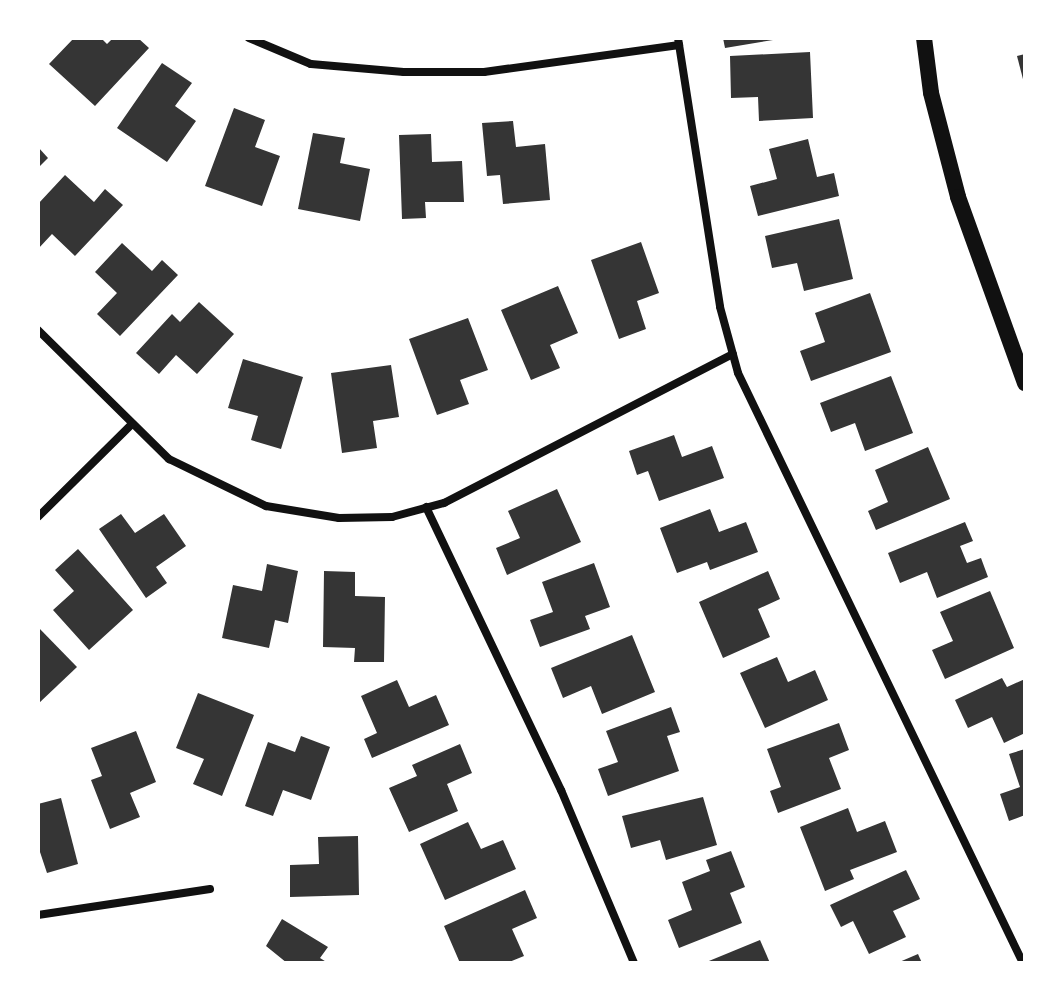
<!DOCTYPE html>
<style>
body{margin:0}
#map{position:relative;width:1063px;height:1001px;overflow:hidden;background:#fff;font-family:Karla,sans-serif}
div>[style]{position:absolute}
[style*='--x']{left:calc(var(--x)*1px);top:calc(var(--y)*1px);width:calc(var(--w)*1px);rotate:calc(var(--a)*1deg)}
.building>*{inset:0;background:#353535}
.minor>*{height:8px;margin:-4px;padding:0 4px;transform-origin:4px;border-radius:4px;background:#111}
.secondary>*{height:16px;margin:-8px;padding:0 8px;transform-origin:8px;border-radius:8px;background:#111}
span{translate:-50% -50%;white-space:nowrap;text-align:center;line-height:1.15;-webkit-text-stroke:8px #fff;paint-order:stroke}
.frame{position:absolute;inset:0;border:40px solid #fff;pointer-events:none}
</style>
<div id="map">
<div class="building">
<i style="clip-path:polygon(74px 38px,101px 38px,107px 44px,113px 38px,138px 38px,149px 48px,95px 106px,49px 64px)"></i>
<i style="clip-path:polygon(723px 38px,773px 38px,773px 40px,725px 48px)"></i>
<i style="clip-path:polygon(810px 52px,813px 118px,759px 121px,758px 97px,731px 98px,730px 56px)"></i>
<i style="clip-path:polygon(1025px 54px,1025px 83px,1024px 83px,1017px 56px)"></i>
<i style="clip-path:polygon(162px 63px,192px 83px,175px 106px,196px 121px,167px 162px,117px 128px)"></i>
<i style="clip-path:polygon(234px 108px,265px 120px,255px 147px,280px 156px,262px 206px,205px 186px)"></i>
<i style="clip-path:polygon(513px 121px,516px 147px,545px 144px,550px 200px,503px 204px,500px 175px,487px 176px,482px 123px)"></i>
<i style="clip-path:polygon(313px 133px,345px 138px,340px 163px,370px 169px,360px 221px,298px 209px)"></i>
<i style="clip-path:polygon(431px 134px,432px 162px,462px 161px,464px 202px,425px 202px,426px 218px,402px 219px,399px 135px)"></i>
<i style="clip-path:polygon(808px 139px,817px 177px,834px 173px,839px 196px,758px 216px,750px 186px,777px 179px,769px 149px)"></i>
<i style="clip-path:polygon(38px 147px,48px 158px,38px 168px)"></i>
<i style="clip-path:polygon(65px 175px,94px 202px,105px 189px,123px 205px,75px 256px,52px 234px,38px 249px,38px 204px)"></i>
<i style="clip-path:polygon(839px 219px,853px 279px,804px 291px,797px 263px,772px 268px,765px 236px)"></i>
<i style="clip-path:polygon(641px 242px,659px 293px,637px 301px,646px 329px,619px 339px,591px 260px)"></i>
<i style="clip-path:polygon(122px 243px,152px 271px,162px 260px,178px 275px,120px 336px,97px 314px,117px 293px,95px 272px)"></i>
<i style="clip-path:polygon(558px 286px,578px 333px,550px 345px,560px 368px,531px 380px,501px 310px)"></i>
<i style="clip-path:polygon(870px 293px,891px 352px,811px 381px,800px 351px,825px 342px,815px 313px)"></i>
<i style="clip-path:polygon(199px 302px,234px 334px,197px 374px,176px 355px,159px 374px,136px 353px,172px 314px,180px 322px)"></i>
<i style="clip-path:polygon(468px 318px,488px 370px,460px 380px,469px 404px,437px 415px,409px 339px)"></i>
<i style="clip-path:polygon(243px 359px,303px 377px,281px 449px,251px 440px,258px 416px,228px 408px)"></i>
<i style="clip-path:polygon(391px 365px,399px 417px,373px 421px,377px 448px,342px 453px,331px 373px)"></i>
<i style="clip-path:polygon(891px 376px,913px 433px,865px 451px,855px 423px,831px 432px,820px 403px)"></i>
<i style="clip-path:polygon(674px 435px,682px 457px,712px 446px,724px 478px,659px 501px,648px 471px,637px 475px,629px 451px)"></i>
<i style="clip-path:polygon(928px 447px,950px 499px,876px 530px,868px 511px,888px 502px,875px 470px)"></i>
<i style="clip-path:polygon(557px 489px,581px 542px,507px 575px,496px 548px,520px 538px,508px 511px)"></i>
<i style="clip-path:polygon(710px 509px,719px 532px,746px 522px,758px 552px,710px 570px,707px 562px,677px 573px,660px 528px)"></i>
<i style="clip-path:polygon(121px 514px,135px 533px,164px 514px,186px 546px,156px 567px,167px 583px,146px 598px,99px 529px)"></i>
<i style="clip-path:polygon(965px 522px,973px 541px,960px 546px,967px 563px,981px 558px,988px 577px,937px 598px,927px 572px,900px 583px,888px 553px)"></i>
<i style="clip-path:polygon(78px 549px,133px 610px,89px 650px,53px 610px,74px 591px,55px 570px)"></i>
<i style="clip-path:polygon(594px 563px,610px 607px,585px 616px,590px 629px,540px 647px,530px 620px,553px 612px,542px 582px)"></i>
<i style="clip-path:polygon(267px 564px,298px 571px,288px 623px,275px 620px,269px 648px,222px 638px,233px 585px,262px 591px)"></i>
<i style="clip-path:polygon(324px 571px,355px 572px,355px 596px,385px 597px,384px 662px,354px 662px,355px 648px,323px 647px)"></i>
<i style="clip-path:polygon(768px 571px,780px 599px,758px 609px,770px 637px,723px 658px,699px 602px)"></i>
<i style="clip-path:polygon(990px 591px,1014px 648px,945px 679px,932px 650px,953px 641px,940px 612px)"></i>
<i style="clip-path:polygon(38px 627px,77px 667px,38px 704px)"></i>
<i style="clip-path:polygon(632px 635px,655px 692px,602px 714px,591px 686px,563px 698px,551px 668px)"></i>
<i style="clip-path:polygon(777px 657px,788px 682px,815px 670px,828px 700px,765px 728px,740px 673px)"></i>
<i style="clip-path:polygon(1002px 678px,1007px 687px,1025px 679px,1025px 733px,1004px 743px,992px 717px,968px 728px,955px 700px)"></i>
<i style="clip-path:polygon(397px 680px,409px 707px,436px 695px,449px 725px,372px 758px,364px 739px,377px 733px,361px 696px)"></i>
<i style="clip-path:polygon(198px 693px,254px 715px,222px 796px,193px 784px,204px 759px,176px 748px)"></i>
<i style="clip-path:polygon(671px 707px,680px 732px,667px 736px,679px 771px,608px 796px,598px 769px,618px 762px,606px 731px)"></i>
<i style="clip-path:polygon(839px 723px,849px 750px,829px 758px,841px 789px,778px 813px,770px 791px,781px 787px,767px 749px)"></i>
<i style="clip-path:polygon(136px 731px,156px 782px,130px 793px,140px 817px,110px 829px,91px 780px,102px 776px,91px 748px)"></i>
<i style="clip-path:polygon(301px 736px,330px 747px,311px 800px,283px 790px,273px 816px,245px 806px,268px 742px,295px 752px)"></i>
<i style="clip-path:polygon(460px 744px,472px 773px,447px 784px,458px 811px,409px 832px,389px 788px,417px 776px,412px 765px)"></i>
<i style="clip-path:polygon(1025px 749px,1025px 815px,1009px 821px,1000px 794px,1020px 787px,1009px 754px)"></i>
<i style="clip-path:polygon(703px 797px,717px 845px,666px 860px,660px 840px,631px 848px,622px 816px)"></i>
<i style="clip-path:polygon(61px 798px,78px 864px,47px 873px,38px 846px,38px 804px)"></i>
<i style="clip-path:polygon(848px 808px,857px 832px,885px 821px,897px 852px,850px 870px,854px 879px,825px 891px,800px 827px)"></i>
<i style="clip-path:polygon(468px 822px,481px 849px,503px 840px,516px 869px,445px 900px,420px 844px)"></i>
<i style="clip-path:polygon(358px 836px,359px 895px,290px 897px,290px 865px,319px 864px,318px 837px)"></i>
<i style="clip-path:polygon(731px 851px,745px 887px,730px 893px,742px 923px,679px 948px,668px 920px,692px 910px,682px 882px,710px 871px,706px 860px)"></i>
<i style="clip-path:polygon(906px 870px,920px 899px,893px 911px,906px 937px,869px 954px,853px 921px,841px 927px,830px 905px)"></i>
<i style="clip-path:polygon(525px 890px,537px 918px,512px 929px,524px 956px,507px 963px,460px 963px,444px 926px)"></i>
<i style="clip-path:polygon(282px 919px,328px 947px,320px 958px,328px 963px,287px 963px,266px 946px)"></i>
<i style="clip-path:polygon(760px 940px,770px 963px,704px 963px)"></i>
<i style="clip-path:polygon(918px 954px,922px 963px,897px 963px)"></i>
</div>
<div class="minor">
<i style="--x:249;--y:38;--w:67;--a:22.8"></i>
<i style="--x:311;--y:64;--w:93;--a:4.9"></i>
<i style="--x:404;--y:72;--w:80;--a:0"></i>
<i style="--x:484;--y:72;--w:197;--a:-7.9"></i>
<i style="--x:678;--y:38;--w:272;--a:81.1"></i>
<i style="--x:720;--y:307;--w:68;--a:74.7"></i>
<i style="--x:738;--y:373;--w:655;--a:64.22"></i>
<i style="--x:38;--y:330;--w:184;--a:44.6"></i>
<i style="--x:169;--y:459;--w:108;--a:25.9"></i>
<i style="--x:266;--y:506;--w:74;--a:9.3"></i>
<i style="--x:339;--y:518;--w:53;--a:-1.1"></i>
<i style="--x:392;--y:517;--w:54;--a:-15.1"></i>
<i style="--x:444;--y:503;--w:325;--a:-27.3"></i>
<i style="--x:426;--y:507;--w:314;--a:64.5"></i>
<i style="--x:561;--y:790;--w:188;--a:67.1"></i>
<i style="--x:38;--y:517;--w:132;--a:-44.7"></i>
<i style="--x:38;--y:915;--w:174;--a:-8.6"></i>
</div>
<div class="secondary">
<i style="--x:924;--y:38;--w:55;--a:82.7"></i>
<i style="--x:931;--y:93;--w:107;--a:75.4"></i>
<i style="--x:958;--y:197;--w:198;--a:70.2"></i>
</div>
<div class="frame"></div>
</div>
